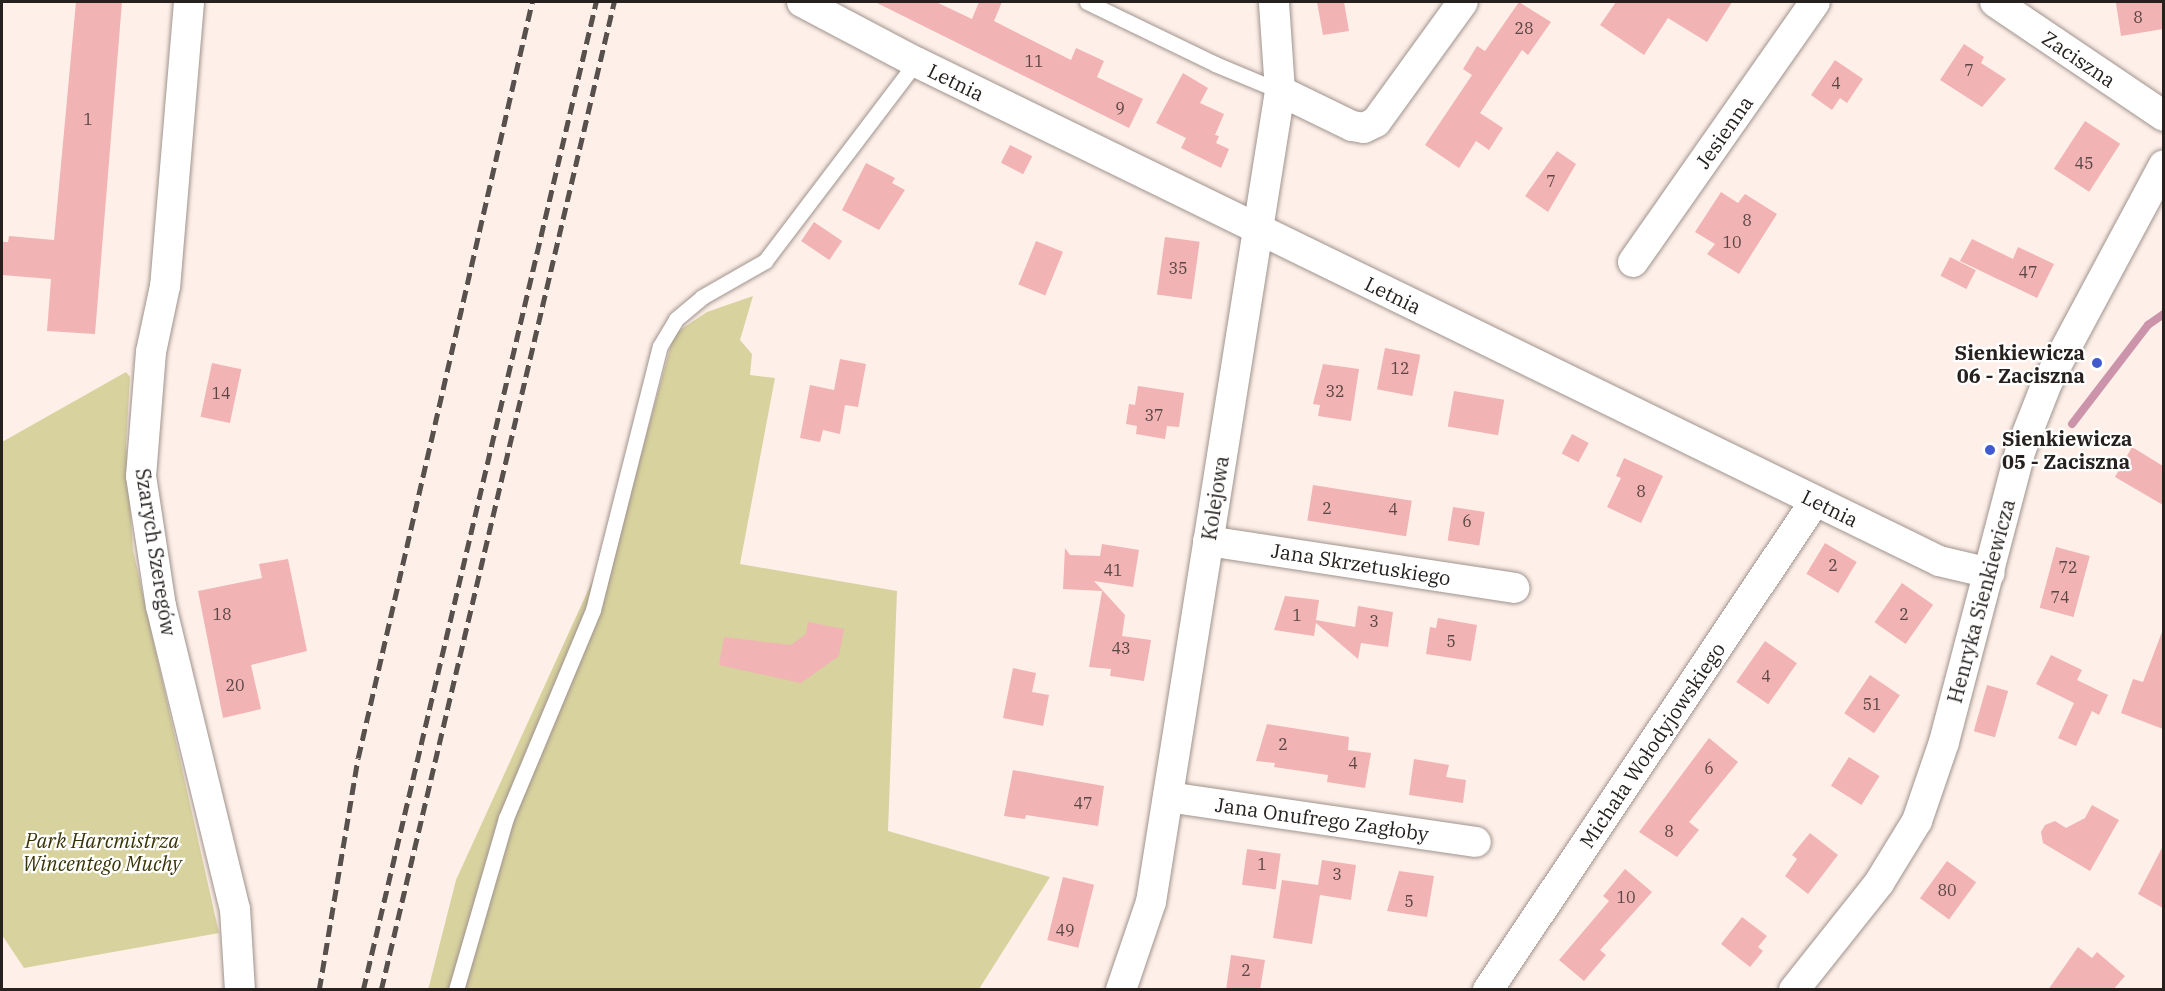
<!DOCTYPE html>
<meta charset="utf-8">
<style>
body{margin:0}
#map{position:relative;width:2165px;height:991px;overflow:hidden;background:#fef0e9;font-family:"IBM Plex Serif",serif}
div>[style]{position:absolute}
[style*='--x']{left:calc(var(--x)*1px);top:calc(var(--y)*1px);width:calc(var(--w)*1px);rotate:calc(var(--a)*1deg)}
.green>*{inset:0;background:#d8d29e}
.stream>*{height:8px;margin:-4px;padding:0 4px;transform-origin:4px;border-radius:4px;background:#cb94ab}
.building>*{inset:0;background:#f1b3b3;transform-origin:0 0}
.roads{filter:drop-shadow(0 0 2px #a0938d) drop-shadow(0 0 2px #a0938d)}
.service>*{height:15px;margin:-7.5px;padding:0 7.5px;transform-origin:7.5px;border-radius:7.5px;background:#fff}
.minor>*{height:30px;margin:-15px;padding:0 15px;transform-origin:15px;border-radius:15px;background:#fff}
.rail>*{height:4.5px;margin-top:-2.25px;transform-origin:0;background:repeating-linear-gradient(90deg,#57504c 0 12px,transparent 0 18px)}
.dots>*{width:16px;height:16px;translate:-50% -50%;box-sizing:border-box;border:3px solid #fff;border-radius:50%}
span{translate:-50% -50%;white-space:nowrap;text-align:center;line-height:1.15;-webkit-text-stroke:4.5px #fff;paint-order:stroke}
.number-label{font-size:16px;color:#594644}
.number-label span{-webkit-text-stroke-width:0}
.street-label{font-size:20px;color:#26211f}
.poi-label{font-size:20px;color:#26211f;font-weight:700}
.right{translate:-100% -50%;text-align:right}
.left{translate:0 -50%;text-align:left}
.park-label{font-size:20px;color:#393306;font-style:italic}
.frame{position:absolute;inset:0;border:3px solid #26211f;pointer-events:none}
</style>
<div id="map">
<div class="green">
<i style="clip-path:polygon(753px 296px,740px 340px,752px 354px,750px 375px,775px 378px,740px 564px,897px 591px,888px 831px,1050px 877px,979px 989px,428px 990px,456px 880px,627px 505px,674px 334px,707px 312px)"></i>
<i style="clip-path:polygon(126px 372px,130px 377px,126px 444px,133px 550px,219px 933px,24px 968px,2px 935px,2px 442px)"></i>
</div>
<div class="stream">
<i style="--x:2072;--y:424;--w:125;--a:-52.5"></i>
<i style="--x:2148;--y:325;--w:19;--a:-35"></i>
</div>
<div class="building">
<i style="clip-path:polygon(76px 2px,122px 2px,95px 334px,47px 331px,51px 279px,2px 275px,2px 242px,8px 242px,9px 236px,54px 240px)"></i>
<i style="clip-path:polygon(875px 2px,936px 2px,972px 19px,979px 2px,1002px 2px,994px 21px,1071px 60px,1076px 48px,1104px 61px,1097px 77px,1143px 99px,1129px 128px)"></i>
<i style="clip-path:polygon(1317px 2px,1344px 2px,1349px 31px,1323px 35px)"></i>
<i style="clip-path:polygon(1519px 2px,1551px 22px,1528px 55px,1522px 50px,1480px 113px,1503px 128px,1489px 150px,1476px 141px,1459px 168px,1425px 145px,1472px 75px,1463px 69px,1477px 46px,1485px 51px)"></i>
<i style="clip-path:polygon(1616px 2px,1732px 2px,1707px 42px,1668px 18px,1644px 55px,1600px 25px)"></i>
<i style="clip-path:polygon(2163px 2px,2163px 29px,2121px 36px,2116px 3px)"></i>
<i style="clip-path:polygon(1964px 44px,1984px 57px,1981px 63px,2006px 79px,1982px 107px,1940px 80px)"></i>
<i style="clip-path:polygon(1835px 60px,1863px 79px,1847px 103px,1840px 98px,1832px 110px,1811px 95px)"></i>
<i style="clip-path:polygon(1183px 73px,1208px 88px,1200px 103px,1224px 114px,1215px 135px,1219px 136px,1216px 143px,1229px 149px,1221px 168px,1181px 148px,1186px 138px,1156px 123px)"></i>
<i style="left:2085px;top:121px;width:42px;height:57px;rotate:33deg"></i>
<i style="left:1010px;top:145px;width:25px;height:20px;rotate:27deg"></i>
<i style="clip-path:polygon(1557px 151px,1576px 164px,1548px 212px,1525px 196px)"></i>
<i style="clip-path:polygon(866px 163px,895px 178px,892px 183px,905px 190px,879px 230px,842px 210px)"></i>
<i style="clip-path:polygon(1721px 192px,1738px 203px,1745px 194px,1777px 214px,1739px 274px,1707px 254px,1715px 244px,1695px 232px)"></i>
<i style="left:814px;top:222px;width:34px;height:23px;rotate:34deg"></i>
<i style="left:1165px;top:237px;width:35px;height:58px;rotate:8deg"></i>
<i style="clip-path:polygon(1972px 239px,2013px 259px,2018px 247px,2054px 264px,2037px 298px,1960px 261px)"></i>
<i style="left:1036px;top:241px;width:29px;height:47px;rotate:22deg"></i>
<i style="left:1950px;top:257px;width:29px;height:21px;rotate:27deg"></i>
<i style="left:1385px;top:348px;width:36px;height:42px;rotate:11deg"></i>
<i style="clip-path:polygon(840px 359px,866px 364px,858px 407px,845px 405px,840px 434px,823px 430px,820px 442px,800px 438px,810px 385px,834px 390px)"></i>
<i style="left:212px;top:363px;width:30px;height:55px;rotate:12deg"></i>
<i style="clip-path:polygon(1323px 364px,1359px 369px,1351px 421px,1318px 416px,1320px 405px,1313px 404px)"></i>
<i style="clip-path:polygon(1138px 386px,1184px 393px,1179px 427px,1167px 426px,1165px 439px,1136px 434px,1137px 426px,1126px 424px,1129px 404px,1135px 405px)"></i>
<i style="left:1454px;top:391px;width:51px;height:36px;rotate:10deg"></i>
<i style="left:1572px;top:434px;width:19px;height:22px;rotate:28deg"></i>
<i style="clip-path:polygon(2132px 447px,2163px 466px,2163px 505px,2115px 477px)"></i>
<i style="clip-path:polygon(1624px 458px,1663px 476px,1641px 523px,1607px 507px,1621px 478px,1616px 476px)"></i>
<i style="left:1313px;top:485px;width:100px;height:36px;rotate:9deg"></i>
<i style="left:1453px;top:507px;width:32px;height:34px;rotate:9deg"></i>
<i style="left:1825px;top:543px;width:37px;height:36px;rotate:31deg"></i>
<i style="clip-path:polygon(1102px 544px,1139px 550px,1133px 587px,1094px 581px,1125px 615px,1122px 636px,1151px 640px,1144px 681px,1110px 676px,1111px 669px,1089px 667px,1102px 591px,1063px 589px,1065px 548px,1070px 555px,1100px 556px)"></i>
<i style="left:2056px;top:547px;width:35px;height:63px;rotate:15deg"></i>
<i style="clip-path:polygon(288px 559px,307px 651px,251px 665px,261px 709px,223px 718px,198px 591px,262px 578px,259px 564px)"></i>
<i style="left:1902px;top:583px;width:38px;height:48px;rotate:35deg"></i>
<i style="clip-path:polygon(1285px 596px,1319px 600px,1316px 620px,1355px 627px,1358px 606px,1393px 612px,1388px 647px,1361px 643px,1358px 659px,1316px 623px,1314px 636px,1274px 630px)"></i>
<i style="clip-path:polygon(1438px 618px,1477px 625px,1471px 661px,1426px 654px,1430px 627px,1436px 628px)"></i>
<i style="clip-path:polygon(808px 622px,844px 629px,839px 656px,801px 683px,719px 665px,724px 637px,791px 645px,806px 634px)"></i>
<i style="clip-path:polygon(2162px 632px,2163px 633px,2163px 729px,2121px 713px,2133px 679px,2143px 682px)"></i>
<i style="left:1765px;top:641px;width:39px;height:50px;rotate:35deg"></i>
<i style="clip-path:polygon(2051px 655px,2082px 670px,2077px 680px,2108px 695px,2099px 715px,2092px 711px,2076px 746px,2058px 738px,2074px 703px,2036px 684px)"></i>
<i style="clip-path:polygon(1013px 668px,1036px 673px,1032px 692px,1049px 695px,1043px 726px,1003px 718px)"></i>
<i style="left:1870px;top:675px;width:36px;height:46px;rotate:34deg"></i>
<i style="left:1987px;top:685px;width:22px;height:48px;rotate:16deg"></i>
<i style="clip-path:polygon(1267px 724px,1349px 737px,1348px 750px,1371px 753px,1365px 788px,1327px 782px,1328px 775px,1274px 767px,1275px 763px,1256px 761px)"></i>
<i style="clip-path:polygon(1709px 738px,1738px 762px,1689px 822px,1699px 830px,1677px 857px,1639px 832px)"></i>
<i style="left:1849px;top:757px;width:36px;height:34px;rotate:32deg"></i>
<i style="clip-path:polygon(1414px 759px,1449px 765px,1446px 777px,1466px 780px,1463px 803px,1409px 795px)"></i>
<i style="clip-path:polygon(1013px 770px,1104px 786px,1098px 826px,1026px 815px,1025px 819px,1004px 816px)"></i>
<i style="clip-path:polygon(2092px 805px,2119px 820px,2090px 871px,2043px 843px,2041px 832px,2045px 825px,2055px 821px,2066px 828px,2085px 818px)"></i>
<i style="clip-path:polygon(1810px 833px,1838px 855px,1808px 894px,1785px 876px,1797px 859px,1792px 855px)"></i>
<i style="clip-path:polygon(2163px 846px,2163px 908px,2138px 894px)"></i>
<i style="left:1247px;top:849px;width:34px;height:36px;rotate:8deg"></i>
<i style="clip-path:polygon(1322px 860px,1356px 865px,1351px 900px,1320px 895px,1312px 944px,1273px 938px,1282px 880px,1318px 885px)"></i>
<i style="left:1947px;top:861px;width:36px;height:46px;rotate:36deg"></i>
<i style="clip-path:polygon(1625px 869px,1652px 892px,1600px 950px,1606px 955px,1584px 981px,1559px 960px,1609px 901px,1603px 896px)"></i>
<i style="clip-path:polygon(1399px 871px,1434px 876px,1427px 917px,1387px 911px)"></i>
<i style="left:1063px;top:877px;width:32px;height:65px;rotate:14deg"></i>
<i style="clip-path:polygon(1742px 917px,1767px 936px,1758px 947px,1763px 951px,1750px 967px,1721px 944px)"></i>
<i style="clip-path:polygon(2078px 947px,2092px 958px,2097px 952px,2125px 976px,2113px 990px,2048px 990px)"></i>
<i style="clip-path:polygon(1231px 955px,1265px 960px,1260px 990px,1226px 990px)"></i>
</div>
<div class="roads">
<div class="service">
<i style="--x:1087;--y:2;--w:142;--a:25.8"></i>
<i style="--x:1215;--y:64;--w:70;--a:22.6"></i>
<i style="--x:456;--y:990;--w:179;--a:-73.8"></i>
<i style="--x:506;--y:818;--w:225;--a:-67.3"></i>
<i style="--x:593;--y:610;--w:272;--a:-75.8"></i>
<i style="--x:660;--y:346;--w:31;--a:-59"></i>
<i style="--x:676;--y:319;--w:34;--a:-40"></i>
<i style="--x:702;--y:297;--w:73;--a:-29.7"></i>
<i style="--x:765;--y:261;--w:250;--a:-52.8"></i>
</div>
<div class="minor">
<i style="--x:189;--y:2;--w:285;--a:94.8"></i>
<i style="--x:165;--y:286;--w:67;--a:102"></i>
<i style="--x:151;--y:352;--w:124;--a:94.6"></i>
<i style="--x:141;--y:476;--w:132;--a:81.3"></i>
<i style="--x:161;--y:606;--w:312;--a:76.3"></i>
<i style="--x:235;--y:909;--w:81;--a:86.5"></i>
<i style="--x:802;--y:2;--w:129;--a:27.8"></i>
<i style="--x:916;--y:62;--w:1138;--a:26"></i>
<i style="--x:1939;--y:561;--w:52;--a:13.2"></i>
<i style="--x:1995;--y:2;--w:204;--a:34"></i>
<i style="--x:1280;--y:91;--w:80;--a:25.9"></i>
<i style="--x:1352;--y:126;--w:12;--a:9"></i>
<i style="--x:1364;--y:128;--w:13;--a:-27"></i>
<i style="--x:1376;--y:122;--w:148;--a:-54.1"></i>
<i style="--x:1633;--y:262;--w:317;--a:-55"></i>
<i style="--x:1208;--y:541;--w:310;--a:8.7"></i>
<i style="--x:1168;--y:797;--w:311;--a:8.3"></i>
<i style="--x:1121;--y:990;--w:93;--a:-71.2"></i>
<i style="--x:1151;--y:902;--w:821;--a:-80.96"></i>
<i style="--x:1280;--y:91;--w:89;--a:-93.9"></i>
<i style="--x:1488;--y:990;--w:588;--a:-56.23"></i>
<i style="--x:1794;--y:990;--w:137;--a:-51.5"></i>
<i style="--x:1879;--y:883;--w:73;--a:-58.5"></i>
<i style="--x:1917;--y:821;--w:83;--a:-71.1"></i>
<i style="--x:1944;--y:742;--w:303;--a:-75.3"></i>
<i style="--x:2021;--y:449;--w:71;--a:-68.5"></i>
<i style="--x:2047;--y:383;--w:247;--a:-61.8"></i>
</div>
</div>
<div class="rail">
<i style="--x:319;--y:990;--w:235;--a:-80.5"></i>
<i style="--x:358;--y:758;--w:776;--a:-77.04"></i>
<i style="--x:363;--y:990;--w:1015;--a:-76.73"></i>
<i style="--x:381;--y:990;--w:1015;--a:-76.73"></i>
</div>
<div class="dots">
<i style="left:2097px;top:363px;background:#415acd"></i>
<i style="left:1990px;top:450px;background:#415acd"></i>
</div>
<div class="number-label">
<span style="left:2138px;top:17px">8</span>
<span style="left:1524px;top:28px">28</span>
<span style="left:1034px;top:61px">11</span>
<span style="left:1969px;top:70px">7</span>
<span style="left:1836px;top:83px">4</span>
<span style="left:1120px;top:108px">9</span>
<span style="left:88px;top:119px">1</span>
<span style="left:2084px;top:163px">45</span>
<span style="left:1551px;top:181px">7</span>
<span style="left:1747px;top:220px">8</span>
<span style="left:1732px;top:242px">10</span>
<span style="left:1178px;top:268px">35</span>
<span style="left:2028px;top:272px">47</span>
<span style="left:1400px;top:368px">12</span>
<span style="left:1335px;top:391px">32</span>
<span style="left:221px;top:393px">14</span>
<span style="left:1154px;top:415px">37</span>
<span style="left:1641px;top:491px">8</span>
<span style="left:1327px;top:508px">2</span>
<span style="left:1393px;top:509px">4</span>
<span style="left:1467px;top:521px">6</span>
<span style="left:1833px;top:565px">2</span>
<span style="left:2068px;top:567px">72</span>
<span style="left:1113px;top:570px">41</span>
<span style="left:2060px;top:597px">74</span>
<span style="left:222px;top:614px">18</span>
<span style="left:1904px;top:614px">2</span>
<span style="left:1297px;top:615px">1</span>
<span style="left:1374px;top:621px">3</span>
<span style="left:1451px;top:641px">5</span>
<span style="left:1121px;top:648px">43</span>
<span style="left:1766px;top:676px">4</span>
<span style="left:235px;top:685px">20</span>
<span style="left:1872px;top:704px">51</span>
<span style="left:1283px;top:744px">2</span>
<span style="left:1353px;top:763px">4</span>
<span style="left:1709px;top:768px">6</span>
<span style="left:1083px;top:803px">47</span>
<span style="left:1669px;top:831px">8</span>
<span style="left:1262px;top:864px">1</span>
<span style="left:1337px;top:874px">3</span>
<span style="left:1947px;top:890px">80</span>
<span style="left:1626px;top:897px">10</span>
<span style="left:1409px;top:901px">5</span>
<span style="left:1065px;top:930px">49</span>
<span style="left:1246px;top:970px">2</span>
</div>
<div class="street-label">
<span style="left:2079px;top:59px;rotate:34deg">Zaciszna</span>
<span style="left:956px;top:82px;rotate:26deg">Letnia</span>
<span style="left:1724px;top:132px;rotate:-55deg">Jesienna</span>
<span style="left:1393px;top:295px;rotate:26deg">Letnia</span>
<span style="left:1215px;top:498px;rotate:-81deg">Kolejowa</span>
<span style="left:1830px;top:508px;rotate:26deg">Letnia</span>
<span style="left:156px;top:552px;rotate:81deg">Szarych Szeregów</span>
<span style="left:1361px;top:564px;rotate:9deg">Jana Skrzetuskiego</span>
<span style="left:1981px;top:601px;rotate:-75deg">Henryka Sienkiewicza</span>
<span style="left:1652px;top:745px;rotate:-56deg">Michała Wołodyjowskiego</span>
<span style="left:1322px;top:819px;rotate:8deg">Jana Onufrego Zagłoby</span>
</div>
<div class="poi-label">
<span class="right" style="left:2085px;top:364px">Sienkiewicza<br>06 - Zaciszna</span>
<span class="left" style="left:2002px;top:450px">Sienkiewicza<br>05 - Zaciszna</span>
</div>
<div class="park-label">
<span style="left:102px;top:852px">Park Harcmistrza<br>Wincentego Muchy</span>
</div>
<div class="frame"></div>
</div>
